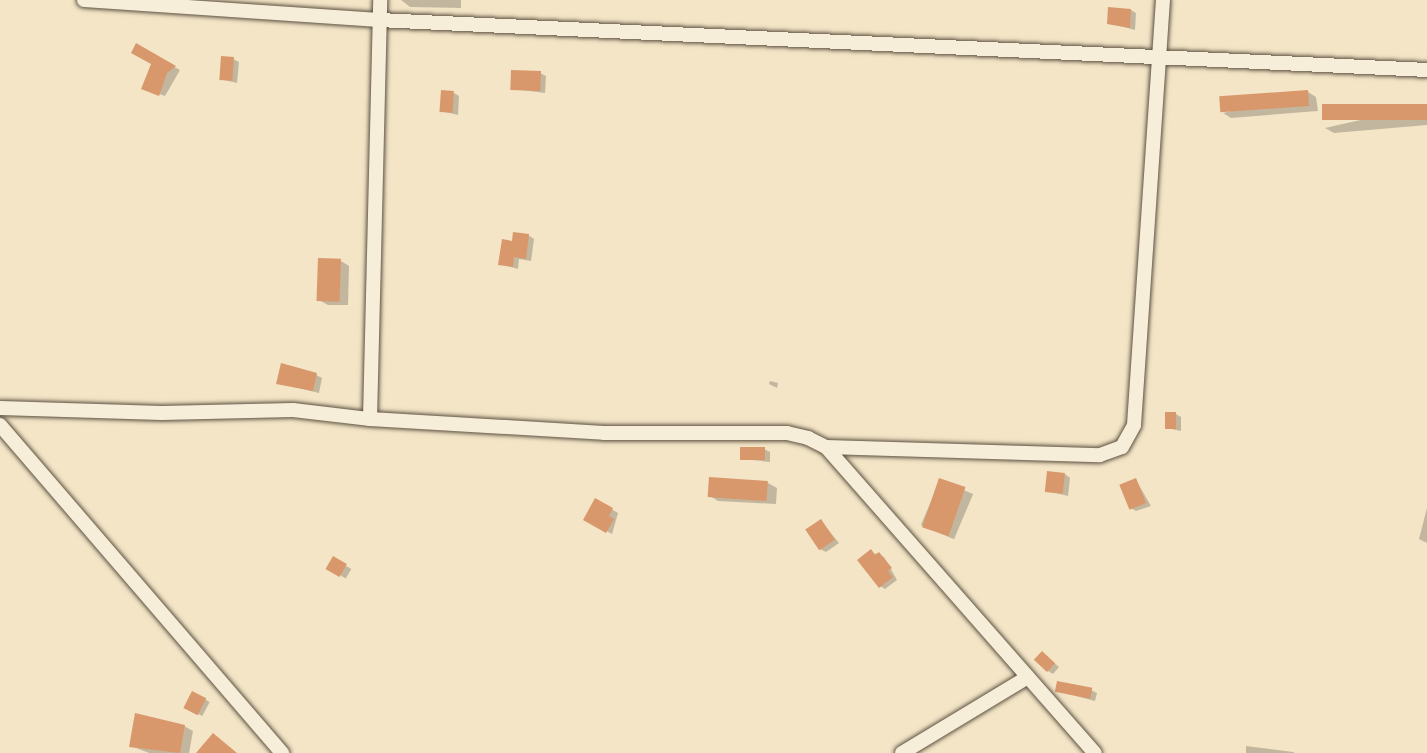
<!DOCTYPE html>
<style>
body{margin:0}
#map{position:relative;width:1427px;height:753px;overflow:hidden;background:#f3e5c6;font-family:"Sorts Mill Goudy",serif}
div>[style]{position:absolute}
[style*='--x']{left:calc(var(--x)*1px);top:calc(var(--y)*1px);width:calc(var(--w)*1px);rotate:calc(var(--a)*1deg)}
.shadow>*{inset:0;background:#0003;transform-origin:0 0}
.building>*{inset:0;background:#d9976c;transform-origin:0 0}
.roads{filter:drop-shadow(0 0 2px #5d5141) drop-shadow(0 0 2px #5d5141)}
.street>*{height:14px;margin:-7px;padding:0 7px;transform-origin:7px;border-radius:7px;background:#f7eeda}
span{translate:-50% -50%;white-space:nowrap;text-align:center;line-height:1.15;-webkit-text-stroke:5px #f7eeda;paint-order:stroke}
</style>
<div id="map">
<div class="shadow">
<i style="clip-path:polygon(401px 0,461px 0,461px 8px,410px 7px)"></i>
<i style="clip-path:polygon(1131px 10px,1136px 13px,1135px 30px,1109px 23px)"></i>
<i style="clip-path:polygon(137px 46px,180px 70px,165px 96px,147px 90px,153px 63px)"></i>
<i style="clip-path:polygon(233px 59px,239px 62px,237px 83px,220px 79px)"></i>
<i style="clip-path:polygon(540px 73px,546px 76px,545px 93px,513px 89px)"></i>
<i style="clip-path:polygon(1308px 92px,1316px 97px,1318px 111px,1231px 118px,1223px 113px)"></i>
<i style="clip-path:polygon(454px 93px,459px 96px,458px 115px,441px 111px)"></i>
<i style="clip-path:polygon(1427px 105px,1427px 125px,1334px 133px,1325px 128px)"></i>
<i style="clip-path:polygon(528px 235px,534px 239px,531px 261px,519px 259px,518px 269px,500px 264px,514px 242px)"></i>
<i style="clip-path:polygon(341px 261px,349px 266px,348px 305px,328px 305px,319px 300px)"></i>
<i style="clip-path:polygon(316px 375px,322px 378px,319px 393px,278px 383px)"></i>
<i style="clip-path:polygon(770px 381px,778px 383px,777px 388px,769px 384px)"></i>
<i style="clip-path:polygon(1176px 414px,1181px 417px,1181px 431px,1166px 428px)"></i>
<i style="clip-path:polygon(764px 449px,770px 452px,770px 462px,742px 459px)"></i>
<i style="clip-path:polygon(1065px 474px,1070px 478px,1068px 496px,1047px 491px)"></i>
<i style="left:940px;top:480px;width:36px;height:49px;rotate:23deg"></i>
<i style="clip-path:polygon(1136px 480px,1151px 506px,1136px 511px,1131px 508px)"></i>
<i style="clip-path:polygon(768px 483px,777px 488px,776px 504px,718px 501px,710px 496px)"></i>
<i style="clip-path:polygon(596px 500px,618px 513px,612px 534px,585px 519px)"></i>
<i style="clip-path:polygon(1427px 508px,1427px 543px,1419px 539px)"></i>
<i style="clip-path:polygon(821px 521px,839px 543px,826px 552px,820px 549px)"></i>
<i style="clip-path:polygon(871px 552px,884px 557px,897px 580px,885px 589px,880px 586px)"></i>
<i style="left:334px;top:559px;width:20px;height:11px;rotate:30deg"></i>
<i style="clip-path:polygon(1042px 653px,1059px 667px,1053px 674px,1048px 671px)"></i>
<i style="clip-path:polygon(1091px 690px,1097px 693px,1095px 701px,1057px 691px)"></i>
<i style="left:193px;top:693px;width:19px;height:16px;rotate:28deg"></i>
<i style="clip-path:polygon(184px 726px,193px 731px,189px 753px,149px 753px,131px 746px)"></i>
<i style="clip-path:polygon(1246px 746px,1293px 752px,1295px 753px,1246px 753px)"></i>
</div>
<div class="building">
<i style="clip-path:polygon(1108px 7px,1131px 9px,1130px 28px,1107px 24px)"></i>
<i style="clip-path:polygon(136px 43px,176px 66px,167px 73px,159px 96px,141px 89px,151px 64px,131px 53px)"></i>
<i style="left:221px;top:56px;width:13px;height:24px;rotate:4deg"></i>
<i style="left:511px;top:70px;width:30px;height:20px;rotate:2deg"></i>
<i style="left:441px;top:90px;width:13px;height:22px;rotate:4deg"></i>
<i style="left:1308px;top:90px;width:16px;height:89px;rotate:86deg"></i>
<i style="left:1427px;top:104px;width:16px;height:105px;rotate:90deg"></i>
<i style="clip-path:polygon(513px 232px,529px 234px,526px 259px,514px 257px,513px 267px,498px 265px,502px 239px,512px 241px)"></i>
<i style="left:318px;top:258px;width:23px;height:43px;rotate:2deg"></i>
<i style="clip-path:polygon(281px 363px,317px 373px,313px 391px,276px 384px)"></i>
<i style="left:1165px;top:412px;width:11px;height:17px"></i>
<i style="left:740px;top:447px;width:25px;height:13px"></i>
<i style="left:1047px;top:471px;width:18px;height:21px;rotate:6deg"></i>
<i style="left:709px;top:477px;width:59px;height:20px;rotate:4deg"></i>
<i style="left:939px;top:478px;width:28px;height:52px;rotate:19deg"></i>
<i style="left:1136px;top:478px;width:27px;height:18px;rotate:68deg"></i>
<i style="clip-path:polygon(595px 498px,613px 508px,609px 516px,614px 519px,606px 533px,583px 520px)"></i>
<i style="left:821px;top:519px;width:25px;height:19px;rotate:56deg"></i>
<i style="clip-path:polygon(871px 549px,875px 555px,879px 552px,892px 568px,888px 571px,893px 577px,879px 588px,857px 560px)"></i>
<i style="left:333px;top:556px;width:16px;height:15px;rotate:30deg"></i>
<i style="left:1042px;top:651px;width:18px;height:12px;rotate:43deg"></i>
<i style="left:1057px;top:681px;width:36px;height:11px;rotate:11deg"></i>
<i style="left:192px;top:691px;width:16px;height:19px;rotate:27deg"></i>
<i style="clip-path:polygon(135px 713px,185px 725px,180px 753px,129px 747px)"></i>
<i style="clip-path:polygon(213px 733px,237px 753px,196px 753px)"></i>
</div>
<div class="roads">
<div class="street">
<i style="--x:84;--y:0;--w:296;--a:3.9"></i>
<i style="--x:379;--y:20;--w:1049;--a:2.73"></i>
<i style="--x:0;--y:408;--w:162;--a:1.8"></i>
<i style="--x:162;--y:413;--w:131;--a:-1.3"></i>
<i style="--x:293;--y:410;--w:78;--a:6.7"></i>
<i style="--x:370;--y:419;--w:234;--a:3.4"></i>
<i style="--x:604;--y:433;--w:183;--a:0"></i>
<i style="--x:787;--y:433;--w:22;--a:13"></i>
<i style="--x:808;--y:438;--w:20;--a:27"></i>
<i style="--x:826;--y:447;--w:407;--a:48.7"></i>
<i style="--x:370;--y:419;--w:419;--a:-88.6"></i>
<i style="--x:0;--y:425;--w:433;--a:49.3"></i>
<i style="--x:826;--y:447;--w:274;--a:1.7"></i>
<i style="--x:1100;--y:455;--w:23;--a:-20"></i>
<i style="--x:1122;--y:447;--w:25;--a:-61"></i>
<i style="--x:1134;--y:425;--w:426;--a:-86.1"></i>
<i style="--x:902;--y:753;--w:147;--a:-31.1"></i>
</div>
</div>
</div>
